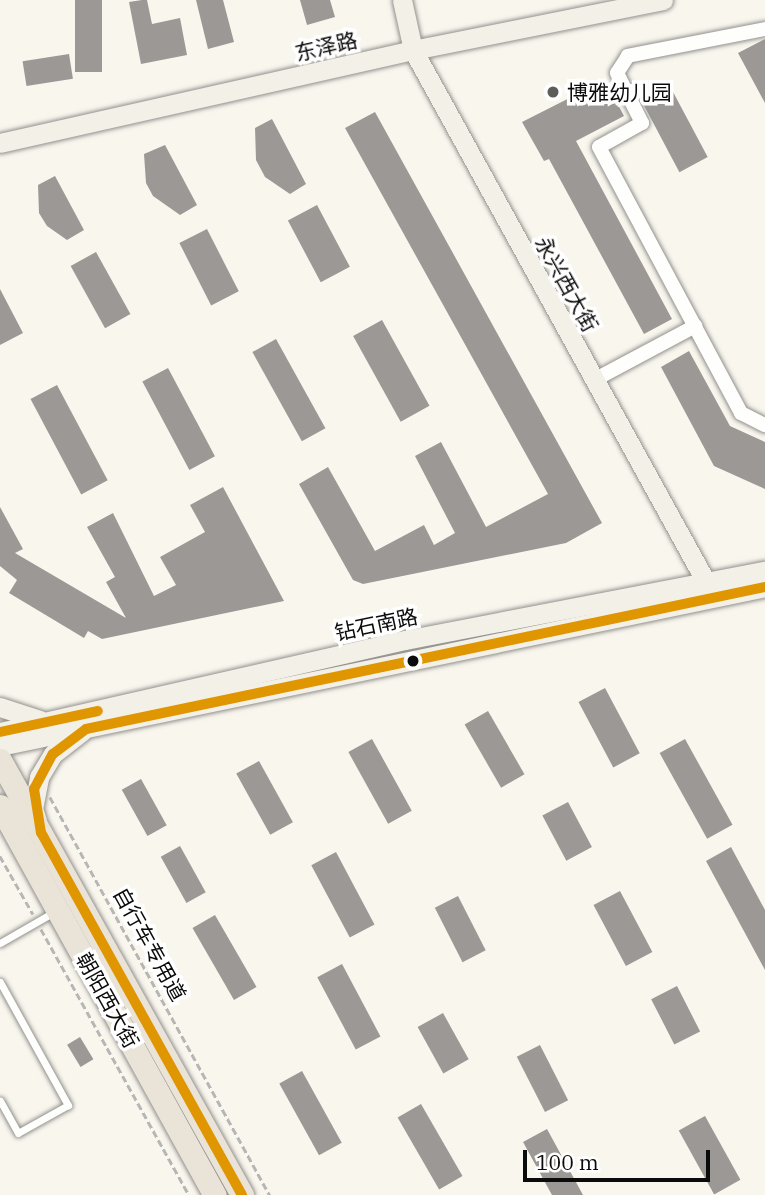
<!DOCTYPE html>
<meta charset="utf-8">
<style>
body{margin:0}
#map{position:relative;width:765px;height:1195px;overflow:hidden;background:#f9f6ee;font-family:"IBM Plex Serif","Noto Sans SC",serif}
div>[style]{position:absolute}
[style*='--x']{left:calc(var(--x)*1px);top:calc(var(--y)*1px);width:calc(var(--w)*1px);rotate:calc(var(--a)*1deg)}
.building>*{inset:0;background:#9c9895;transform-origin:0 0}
.path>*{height:2.5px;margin-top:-1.25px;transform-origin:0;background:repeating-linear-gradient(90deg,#b7b6b5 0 7px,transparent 0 10.5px)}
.roads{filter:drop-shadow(0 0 2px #92918d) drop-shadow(0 0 2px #92918d)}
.service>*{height:7px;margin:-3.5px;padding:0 3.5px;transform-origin:3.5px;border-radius:3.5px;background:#fefefc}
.minor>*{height:14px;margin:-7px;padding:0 7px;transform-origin:7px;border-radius:7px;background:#fefefc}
.secondary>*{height:19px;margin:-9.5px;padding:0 9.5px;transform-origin:9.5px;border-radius:9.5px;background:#f3f0e8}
.primary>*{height:23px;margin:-11.5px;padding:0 11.5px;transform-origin:11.5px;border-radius:11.5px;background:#eae3d8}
.bus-1>*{height:10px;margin:-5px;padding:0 5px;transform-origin:5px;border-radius:5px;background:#df9601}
.dots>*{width:19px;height:19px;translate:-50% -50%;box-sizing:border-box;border:4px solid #fff;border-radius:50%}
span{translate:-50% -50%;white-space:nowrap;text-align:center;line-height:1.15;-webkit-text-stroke:7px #fff;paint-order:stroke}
.street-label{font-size:21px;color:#0b0b0b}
.poi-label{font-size:21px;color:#0b0b0b}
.left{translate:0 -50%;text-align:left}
.scale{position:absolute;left:523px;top:1150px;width:187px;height:32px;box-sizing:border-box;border:4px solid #0b0b0b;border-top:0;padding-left:9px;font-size:21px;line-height:24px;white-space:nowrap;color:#0b0b0b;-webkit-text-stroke:5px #fff;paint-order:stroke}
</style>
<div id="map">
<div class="building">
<i style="left:75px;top:0;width:27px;height:72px"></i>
<i style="clip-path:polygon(142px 0,147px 0,152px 24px,180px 18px,187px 55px,141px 64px,129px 2px)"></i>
<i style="clip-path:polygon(196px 0,223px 0,234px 42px,208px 49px)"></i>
<i style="clip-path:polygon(300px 0,330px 0,335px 17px,307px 25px)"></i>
<i style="clip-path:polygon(765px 39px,765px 103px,738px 53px)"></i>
<i style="left:69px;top:54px;width:25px;height:47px;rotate:81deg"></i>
<i style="clip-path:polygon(605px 80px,624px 116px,576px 141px,672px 319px,644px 334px,549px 159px,544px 161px,522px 122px)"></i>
<i style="left:672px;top:90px;width:76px;height:32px;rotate:62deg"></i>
<i style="clip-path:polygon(375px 112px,602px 523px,566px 543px,363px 584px,353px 580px,299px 484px,328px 467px,375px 551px,424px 525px,434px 545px,455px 533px,415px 456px,441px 442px,486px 527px,548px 494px,345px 128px)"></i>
<i style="clip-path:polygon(272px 119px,306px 184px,290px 194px,265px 177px,256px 160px,255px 128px)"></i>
<i style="clip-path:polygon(165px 145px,197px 205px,180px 215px,153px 196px,146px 183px,144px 154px)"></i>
<i style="clip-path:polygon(55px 176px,84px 230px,67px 240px,47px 226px,39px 213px,38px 185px)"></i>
<i style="left:317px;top:205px;width:70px;height:33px;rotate:62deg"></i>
<i style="left:207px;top:229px;width:70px;height:31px;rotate:63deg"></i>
<i style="left:96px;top:252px;width:71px;height:29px;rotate:61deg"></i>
<i style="clip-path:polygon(0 289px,23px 333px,0 345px)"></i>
<i style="left:382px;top:320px;width:98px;height:33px;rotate:61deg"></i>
<i style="left:276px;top:339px;width:102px;height:27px;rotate:61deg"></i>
<i style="clip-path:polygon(689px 351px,730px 426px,765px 442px,765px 489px,714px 466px,661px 367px)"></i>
<i style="left:168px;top:368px;width:100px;height:29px;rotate:62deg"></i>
<i style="left:57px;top:385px;width:108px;height:30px;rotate:62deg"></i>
<i style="clip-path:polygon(223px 487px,284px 601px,102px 639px,88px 631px,84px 638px,9px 593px,17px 580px,0 566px,0 507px,23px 549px,15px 553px,126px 618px,106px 582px,115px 577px,87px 527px,113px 513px,154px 596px,176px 585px,160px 557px,205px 532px,190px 505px)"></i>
<i style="left:605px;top:688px;width:74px;height:30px;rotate:62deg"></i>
<i style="left:488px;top:711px;width:73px;height:27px;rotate:60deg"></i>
<i style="left:372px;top:739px;width:82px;height:27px;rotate:61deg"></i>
<i style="left:685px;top:739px;width:98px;height:29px;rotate:61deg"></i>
<i style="left:259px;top:761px;width:70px;height:26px;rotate:61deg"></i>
<i style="left:141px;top:779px;width:53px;height:22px;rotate:61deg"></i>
<i style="left:568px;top:802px;width:51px;height:29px;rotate:62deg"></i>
<i style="left:180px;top:846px;width:53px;height:22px;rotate:61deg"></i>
<i style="clip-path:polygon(731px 847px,765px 910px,765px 970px,706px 861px)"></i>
<i style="left:336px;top:852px;width:82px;height:28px;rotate:62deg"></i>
<i style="left:620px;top:891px;width:69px;height:30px;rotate:62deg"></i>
<i style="left:458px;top:896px;width:61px;height:26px;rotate:63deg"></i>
<i style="left:215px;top:915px;width:83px;height:26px;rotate:60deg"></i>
<i style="left:342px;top:964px;width:82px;height:28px;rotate:62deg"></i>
<i style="left:677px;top:986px;width:51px;height:29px;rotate:63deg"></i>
<i style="left:443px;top:1013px;width:53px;height:29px;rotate:61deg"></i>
<i style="left:80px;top:1037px;width:26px;height:15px;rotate:59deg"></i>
<i style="left:540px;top:1045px;width:62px;height:26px;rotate:63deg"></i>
<i style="left:302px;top:1071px;width:82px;height:26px;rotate:61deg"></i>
<i style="left:421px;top:1104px;width:83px;height:27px;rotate:60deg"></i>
<i style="left:705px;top:1116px;width:73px;height:30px;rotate:61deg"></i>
<i style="clip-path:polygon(547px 1129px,583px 1195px,552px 1195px,523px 1142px)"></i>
</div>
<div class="path">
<i style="--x:50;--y:797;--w:455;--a:61.1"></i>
<i style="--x:0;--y:856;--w:67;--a:60.4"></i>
<i style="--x:41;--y:929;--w:304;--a:60.9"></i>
</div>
<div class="roads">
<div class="service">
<i style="--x:0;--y:943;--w:62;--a:-29.9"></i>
<i style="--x:0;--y:982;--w:141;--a:61.1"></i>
<i style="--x:68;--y:1105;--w:57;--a:150.8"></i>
<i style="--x:18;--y:1133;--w:37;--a:-119"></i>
</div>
<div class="minor">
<i style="--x:765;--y:29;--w:140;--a:168.9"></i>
<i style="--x:628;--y:56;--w:20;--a:123"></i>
<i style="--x:617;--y:73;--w:56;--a:63.4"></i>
<i style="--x:642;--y:123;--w:49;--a:150.8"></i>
<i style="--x:599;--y:147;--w:302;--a:61.9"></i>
<i style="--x:741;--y:413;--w:27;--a:27"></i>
<i style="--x:594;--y:380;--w:115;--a:-28.1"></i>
</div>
<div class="secondary">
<i style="--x:402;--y:0;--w:51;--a:77.6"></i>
<i style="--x:413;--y:50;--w:610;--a:61.16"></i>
<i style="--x:0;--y:143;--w:423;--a:-12.7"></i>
<i style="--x:413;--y:50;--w:255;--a:-11.3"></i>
<i style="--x:0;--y:707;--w:42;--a:18"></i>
<i style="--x:0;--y:732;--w:415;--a:-12.8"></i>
<i style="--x:405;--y:640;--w:367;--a:-10.9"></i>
<i style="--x:0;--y:746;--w:781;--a:-11.74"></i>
<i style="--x:37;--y:821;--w:13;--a:-108"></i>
<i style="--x:33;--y:809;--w:33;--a:-79"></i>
<i style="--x:39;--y:777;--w:27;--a:-59"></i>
<i style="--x:53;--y:754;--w:37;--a:-38"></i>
</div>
<div class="primary">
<i style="--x:0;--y:760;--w:498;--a:60.9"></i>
<i style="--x:0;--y:806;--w:444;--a:61.1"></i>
</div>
</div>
<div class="bus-1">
<i style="--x:0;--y:732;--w:100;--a:-12.1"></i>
<i style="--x:242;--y:1195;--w:414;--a:-119"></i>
<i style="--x:41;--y:833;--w:45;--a:-99"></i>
<i style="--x:34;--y:789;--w:40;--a:-62"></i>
<i style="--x:53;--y:754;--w:41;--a:-37.1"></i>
<i style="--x:86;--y:729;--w:694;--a:-11.81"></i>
</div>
<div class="dots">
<i style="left:553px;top:92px;background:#5e5d5a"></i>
<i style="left:413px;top:661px;background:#0b0b0b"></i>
</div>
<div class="street-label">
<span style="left:326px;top:46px;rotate:-13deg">东泽路</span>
<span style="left:567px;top:284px;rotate:61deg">永兴西大街</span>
<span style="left:376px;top:624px;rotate:-12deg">钻石南路</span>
<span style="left:150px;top:944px;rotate:61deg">自行车专用道</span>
<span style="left:108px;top:1000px;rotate:61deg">朝阳西大街</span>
</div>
<div class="poi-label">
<span class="left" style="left:567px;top:92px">博雅幼儿园</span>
</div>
<div class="scale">100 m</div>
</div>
